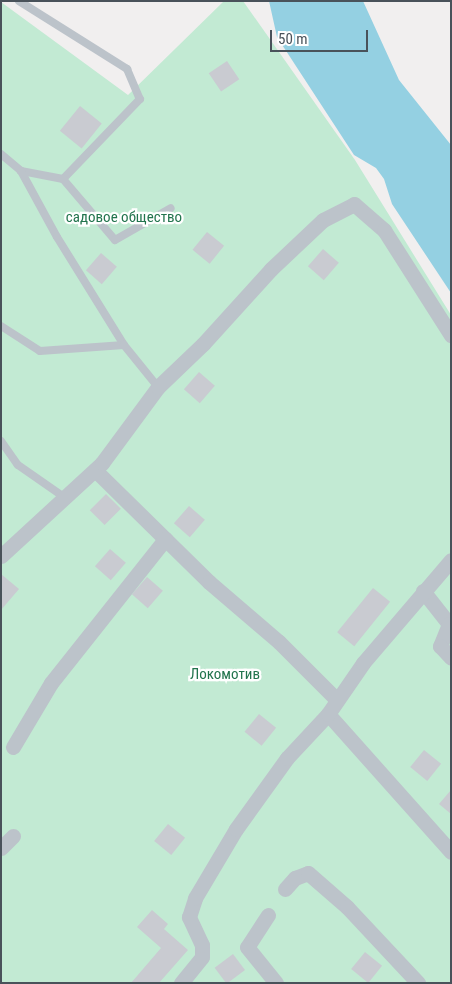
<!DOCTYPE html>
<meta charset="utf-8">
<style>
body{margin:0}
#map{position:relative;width:452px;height:984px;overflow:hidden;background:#f1efef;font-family:"Roboto Condensed",sans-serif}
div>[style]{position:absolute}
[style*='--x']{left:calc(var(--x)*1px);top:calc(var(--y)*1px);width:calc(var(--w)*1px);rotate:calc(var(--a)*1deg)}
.green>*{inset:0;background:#c2ead3}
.water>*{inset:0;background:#94d0e2}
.building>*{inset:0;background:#c9cbd1;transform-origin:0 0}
.lane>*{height:8px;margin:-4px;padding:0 4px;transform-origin:4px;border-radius:4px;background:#bcc3ca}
.street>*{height:15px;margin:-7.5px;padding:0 7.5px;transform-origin:7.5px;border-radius:7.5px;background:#bcc3ca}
span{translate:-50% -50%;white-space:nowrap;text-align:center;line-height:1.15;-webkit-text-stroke:4.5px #fff;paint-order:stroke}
.park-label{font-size:15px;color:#22744d}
.frame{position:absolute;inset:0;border:2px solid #49525a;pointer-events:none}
.scale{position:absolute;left:270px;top:30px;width:98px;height:22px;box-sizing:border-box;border:2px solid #49525a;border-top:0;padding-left:6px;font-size:15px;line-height:18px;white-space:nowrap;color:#49525a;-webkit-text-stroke:4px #fff;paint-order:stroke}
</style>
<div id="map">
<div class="green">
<i style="clip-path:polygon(224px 1px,243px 1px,355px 160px,451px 315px,451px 983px,1px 983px,1px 2px,128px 95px)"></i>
</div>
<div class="water">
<i style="clip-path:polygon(269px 1px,363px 1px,399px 80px,451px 145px,451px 293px,392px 204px,384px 179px,376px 168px,354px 155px,277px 37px)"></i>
</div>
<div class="building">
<i style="left:227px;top:61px;width:22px;height:22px;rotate:56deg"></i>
<i style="left:80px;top:106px;width:28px;height:32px;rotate:39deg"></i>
<i style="left:207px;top:232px;width:22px;height:23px;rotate:39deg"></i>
<i style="left:323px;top:249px;width:21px;height:23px;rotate:41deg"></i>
<i style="left:101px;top:253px;width:21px;height:23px;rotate:41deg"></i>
<i style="left:199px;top:372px;width:21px;height:23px;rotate:41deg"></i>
<i style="left:106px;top:494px;width:21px;height:23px;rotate:45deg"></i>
<i style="left:189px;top:506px;width:21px;height:23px;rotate:41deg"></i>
<i style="left:110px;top:549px;width:21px;height:23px;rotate:41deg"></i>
<i style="clip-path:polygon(1px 574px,19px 589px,1px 610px)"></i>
<i style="left:147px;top:577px;width:21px;height:23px;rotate:41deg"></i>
<i style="left:373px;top:588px;width:22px;height:57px;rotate:39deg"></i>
<i style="left:259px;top:714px;width:22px;height:23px;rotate:39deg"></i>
<i style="left:424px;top:750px;width:22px;height:22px;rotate:39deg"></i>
<i style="clip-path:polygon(451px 790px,451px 814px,439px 804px)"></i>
<i style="left:168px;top:824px;width:22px;height:22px;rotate:39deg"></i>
<i style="clip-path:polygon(152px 910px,168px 924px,164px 929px,188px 950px,159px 983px,131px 983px,161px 948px,137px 927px)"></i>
<i style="left:365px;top:952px;width:22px;height:22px;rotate:39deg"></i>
<i style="left:233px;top:954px;width:20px;height:23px;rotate:53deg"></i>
</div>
<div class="lane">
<i style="--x:19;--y:1;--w:128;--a:32.2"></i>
<i style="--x:127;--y:69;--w:33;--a:67"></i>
<i style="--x:140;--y:99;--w:111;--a:133.9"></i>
<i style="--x:63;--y:179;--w:43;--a:-169.2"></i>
<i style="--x:1;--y:154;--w:26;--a:40"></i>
<i style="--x:21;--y:171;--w:75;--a:61.4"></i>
<i style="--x:57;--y:237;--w:127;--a:58.2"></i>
<i style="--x:63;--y:179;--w:80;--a:49.6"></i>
<i style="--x:115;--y:240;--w:64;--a:-29.7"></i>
<i style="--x:1;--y:326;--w:46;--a:32.7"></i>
<i style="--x:40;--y:351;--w:84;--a:-4.1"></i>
<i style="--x:124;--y:345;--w:54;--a:51"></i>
<i style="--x:1;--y:441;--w:29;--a:55"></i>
<i style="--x:18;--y:465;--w:56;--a:34.8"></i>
</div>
<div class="street">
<i style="--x:95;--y:470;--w:160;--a:44.5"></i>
<i style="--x:209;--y:582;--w:92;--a:40.6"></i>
<i style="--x:279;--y:642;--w:82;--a:45"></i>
<i style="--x:1;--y:556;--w:137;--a:-42.6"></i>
<i style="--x:102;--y:463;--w:94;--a:-53.6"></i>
<i style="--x:158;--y:387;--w:62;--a:-43.7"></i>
<i style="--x:203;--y:344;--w:101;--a:-47.8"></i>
<i style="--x:271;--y:269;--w:71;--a:-43.3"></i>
<i style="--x:323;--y:220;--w:35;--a:-27"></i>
<i style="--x:354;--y:204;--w:40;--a:41"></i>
<i style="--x:384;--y:230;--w:125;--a:57.5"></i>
<i style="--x:423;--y:591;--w:42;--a:51.8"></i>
<i style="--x:449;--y:624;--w:24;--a:112"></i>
<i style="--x:440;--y:646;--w:16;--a:47"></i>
<i style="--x:328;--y:714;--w:185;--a:48.3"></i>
<i style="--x:13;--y:747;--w:74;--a:-59.3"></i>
<i style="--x:51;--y:683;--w:184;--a:-51.6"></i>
<i style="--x:1;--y:848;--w:17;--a:-45"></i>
<i style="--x:285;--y:889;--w:15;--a:-48"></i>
<i style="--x:295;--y:878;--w:14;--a:-21"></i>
<i style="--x:308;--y:873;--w:52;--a:41.1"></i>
<i style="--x:347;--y:907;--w:104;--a:46.9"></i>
<i style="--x:268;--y:915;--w:38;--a:123"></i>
<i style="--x:247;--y:947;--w:46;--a:51.1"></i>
<i style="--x:181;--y:983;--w:33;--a:-51"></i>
<i style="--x:202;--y:957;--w:12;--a:-90"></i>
<i style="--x:202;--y:945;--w:31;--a:-115"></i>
<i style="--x:189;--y:917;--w:20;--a:-72"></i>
<i style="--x:195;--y:898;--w:80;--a:-59.3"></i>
<i style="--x:236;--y:829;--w:87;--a:-54.3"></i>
<i style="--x:287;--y:758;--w:60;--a:-47"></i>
<i style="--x:328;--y:714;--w:62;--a:-55.5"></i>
<i style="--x:363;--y:663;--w:135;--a:-49.5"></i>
</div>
<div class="park-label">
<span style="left:124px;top:218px">садовое общество</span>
<span style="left:225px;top:675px">Локомотив</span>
</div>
<div class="frame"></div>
<div class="scale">50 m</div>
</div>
